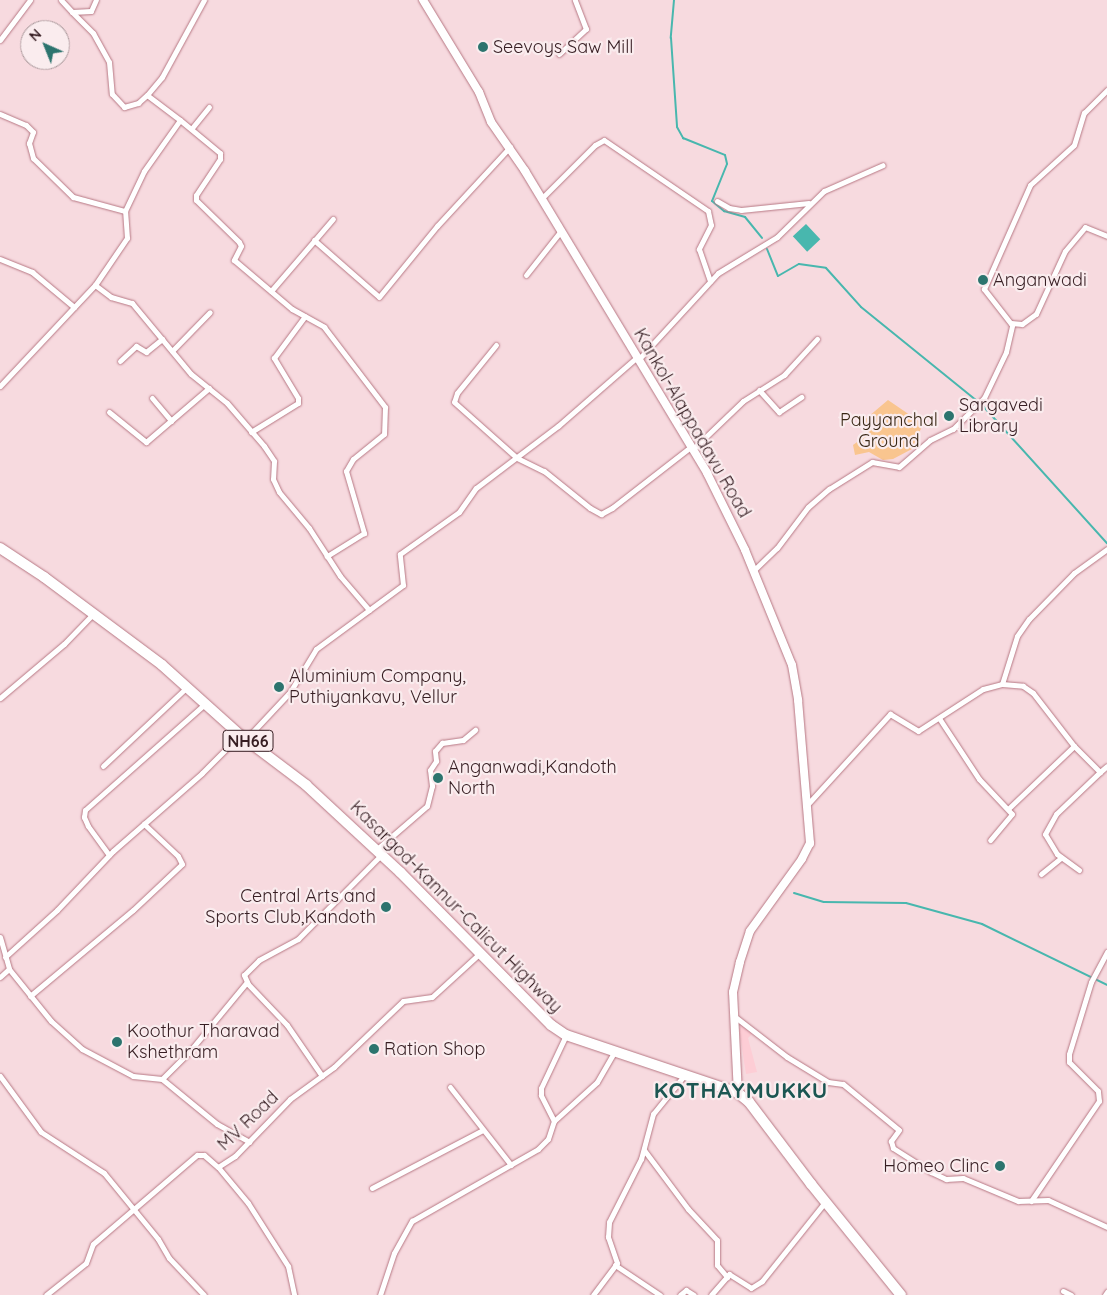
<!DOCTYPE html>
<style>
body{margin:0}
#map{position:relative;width:1107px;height:1295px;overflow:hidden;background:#f7dadf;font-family:Quicksand,sans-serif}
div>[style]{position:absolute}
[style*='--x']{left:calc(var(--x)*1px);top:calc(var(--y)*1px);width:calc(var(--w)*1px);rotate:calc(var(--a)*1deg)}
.built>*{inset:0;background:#fdcdd5}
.green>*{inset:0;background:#f9c58f}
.water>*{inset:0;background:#48b7ae;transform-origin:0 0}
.stream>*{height:2px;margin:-1px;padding:0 1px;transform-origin:1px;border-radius:1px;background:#48b7ae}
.roads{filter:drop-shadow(0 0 1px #b77884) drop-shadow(0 0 1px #b77884)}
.street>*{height:5px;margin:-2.5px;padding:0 2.5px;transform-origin:2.5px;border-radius:2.5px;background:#fff}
.secondary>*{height:8px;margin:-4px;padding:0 4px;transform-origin:4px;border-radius:4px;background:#fff}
.highway>*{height:10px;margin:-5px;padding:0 5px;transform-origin:5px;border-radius:5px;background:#fff}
.dots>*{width:14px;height:14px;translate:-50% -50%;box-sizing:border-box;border:2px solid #faecee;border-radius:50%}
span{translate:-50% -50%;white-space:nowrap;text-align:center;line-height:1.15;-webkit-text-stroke:4.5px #faecee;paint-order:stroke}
.shield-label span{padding:1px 4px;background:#faecee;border:1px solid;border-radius:4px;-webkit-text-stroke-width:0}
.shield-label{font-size:16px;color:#371e23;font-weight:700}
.poi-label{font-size:18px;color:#371e23}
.left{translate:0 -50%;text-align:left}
.right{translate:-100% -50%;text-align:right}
.park-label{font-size:18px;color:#392715}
.street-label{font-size:18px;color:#371e23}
.district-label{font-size:22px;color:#1c5652;font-weight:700;letter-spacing:1px}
.north{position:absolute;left:20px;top:20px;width:50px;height:50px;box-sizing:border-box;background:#faecee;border:1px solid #ac9a9d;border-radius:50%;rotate:316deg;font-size:14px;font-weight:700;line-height:20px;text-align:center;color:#371e23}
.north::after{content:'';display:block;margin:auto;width:18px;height:22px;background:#2c746e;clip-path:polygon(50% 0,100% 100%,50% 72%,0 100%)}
</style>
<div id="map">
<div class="built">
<i style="clip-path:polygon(742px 1024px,754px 1032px,748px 1038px,757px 1072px,746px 1074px,739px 1029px)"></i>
</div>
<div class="green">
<i style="clip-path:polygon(888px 400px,923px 424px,912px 449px,893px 459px,883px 460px,869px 452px,855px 455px,853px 445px,864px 437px,862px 422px)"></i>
</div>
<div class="water">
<i style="left:806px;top:224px;width:21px;height:18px;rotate:47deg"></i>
</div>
<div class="stream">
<i style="--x:674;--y:0;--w:38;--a:95"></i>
<i style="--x:671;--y:38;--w:89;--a:86.1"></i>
<i style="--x:677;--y:127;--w:13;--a:61"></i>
<i style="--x:683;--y:138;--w:45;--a:22"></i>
<i style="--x:725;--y:155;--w:9;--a:77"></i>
<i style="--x:727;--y:164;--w:40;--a:112"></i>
<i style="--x:712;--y:201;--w:16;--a:40"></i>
<i style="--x:724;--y:211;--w:22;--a:16"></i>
<i style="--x:745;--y:217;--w:27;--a:51"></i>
<i style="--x:767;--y:249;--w:29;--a:68"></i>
<i style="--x:778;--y:276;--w:24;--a:-30"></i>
<i style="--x:799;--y:264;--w:27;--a:8"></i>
<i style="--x:826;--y:268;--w:52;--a:48.1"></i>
<i style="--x:861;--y:307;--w:149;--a:39"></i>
<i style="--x:983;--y:406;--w:185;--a:47.9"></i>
<i style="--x:794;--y:893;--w:31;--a:17"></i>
<i style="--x:824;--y:902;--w:82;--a:0.7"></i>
<i style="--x:906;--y:903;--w:79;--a:15.4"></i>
<i style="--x:982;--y:924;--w:139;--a:26"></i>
</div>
<div class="roads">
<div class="street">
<i style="--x:61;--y:0;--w:16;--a:47"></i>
<i style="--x:72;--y:12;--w:19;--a:-3"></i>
<i style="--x:91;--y:11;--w:12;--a:-66"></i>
<i style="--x:72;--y:12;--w:30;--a:45"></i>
<i style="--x:93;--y:33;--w:33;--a:61"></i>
<i style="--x:109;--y:62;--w:32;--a:85"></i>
<i style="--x:112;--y:94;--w:18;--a:47"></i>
<i style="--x:124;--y:107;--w:15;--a:-16"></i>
<i style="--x:138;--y:103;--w:12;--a:-42"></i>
<i style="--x:0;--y:40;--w:50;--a:-53.1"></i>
<i style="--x:559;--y:54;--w:37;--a:-43"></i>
<i style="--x:586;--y:29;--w:31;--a:-111"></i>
<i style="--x:0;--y:114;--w:28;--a:23"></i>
<i style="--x:26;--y:125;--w:10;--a:45"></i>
<i style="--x:33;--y:132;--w:12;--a:110"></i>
<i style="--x:29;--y:143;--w:16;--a:75"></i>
<i style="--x:33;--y:158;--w:56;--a:44.3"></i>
<i style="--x:73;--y:197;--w:54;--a:15.1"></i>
<i style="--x:180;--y:120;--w:52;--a:39.5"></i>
<i style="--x:220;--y:153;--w:6;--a:90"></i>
<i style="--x:220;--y:159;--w:43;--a:123.7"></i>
<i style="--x:196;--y:195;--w:5;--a:90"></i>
<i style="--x:196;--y:200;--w:60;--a:44.3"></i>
<i style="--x:239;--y:242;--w:4;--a:63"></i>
<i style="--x:241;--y:246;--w:16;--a:117"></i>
<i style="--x:234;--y:260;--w:76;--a:40.2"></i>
<i style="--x:292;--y:309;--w:37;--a:29"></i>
<i style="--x:324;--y:327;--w:101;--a:52.7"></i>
<i style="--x:385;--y:407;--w:27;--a:92"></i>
<i style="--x:384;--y:434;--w:40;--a:141"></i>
<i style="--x:353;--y:459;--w:14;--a:120"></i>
<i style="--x:346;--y:471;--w:65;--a:73.8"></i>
<i style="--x:364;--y:533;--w:44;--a:148.1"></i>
<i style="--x:192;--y:128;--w:27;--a:-51"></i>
<i style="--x:541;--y:199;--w:76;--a:-45"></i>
<i style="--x:595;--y:145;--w:10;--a:-29"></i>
<i style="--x:604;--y:140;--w:126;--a:34.3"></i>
<i style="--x:708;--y:211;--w:14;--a:78"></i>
<i style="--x:711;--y:225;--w:27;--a:117"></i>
<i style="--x:699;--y:249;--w:34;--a:71"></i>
<i style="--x:717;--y:201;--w:14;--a:30"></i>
<i style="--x:729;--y:208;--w:12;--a:9"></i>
<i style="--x:741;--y:210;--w:68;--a:-5.9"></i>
<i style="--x:314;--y:240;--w:86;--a:41.2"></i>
<i style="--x:379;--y:297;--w:92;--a:-50.8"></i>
<i style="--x:437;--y:226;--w:108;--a:-47.3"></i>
<i style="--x:0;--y:259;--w:35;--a:22"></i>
<i style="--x:32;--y:272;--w:55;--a:39.8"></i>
<i style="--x:526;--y:275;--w:55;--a:-51.7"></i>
<i style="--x:95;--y:285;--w:20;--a:37"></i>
<i style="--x:111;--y:297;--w:22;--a:16"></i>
<i style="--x:132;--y:303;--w:92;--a:50.3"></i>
<i style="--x:191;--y:374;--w:46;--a:38.9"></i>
<i style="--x:227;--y:403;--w:57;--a:49.3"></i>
<i style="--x:264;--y:446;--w:18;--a:56"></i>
<i style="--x:274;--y:461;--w:18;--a:93"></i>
<i style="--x:273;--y:479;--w:14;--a:65"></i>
<i style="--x:279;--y:492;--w:47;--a:50.2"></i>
<i style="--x:309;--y:528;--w:57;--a:57.1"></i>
<i style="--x:340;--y:576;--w:45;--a:49.5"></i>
<i style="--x:271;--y:291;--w:95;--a:-49.3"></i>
<i style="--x:1011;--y:323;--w:11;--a:5"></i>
<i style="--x:1022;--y:324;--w:17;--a:-36"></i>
<i style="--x:1036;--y:314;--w:69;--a:-65.3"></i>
<i style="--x:1065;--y:251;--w:31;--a:-50"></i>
<i style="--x:1085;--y:227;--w:24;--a:22"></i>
<i style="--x:496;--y:345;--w:62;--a:129.1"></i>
<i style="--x:457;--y:393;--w:9;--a:108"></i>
<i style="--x:454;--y:402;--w:84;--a:41.6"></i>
<i style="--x:517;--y:458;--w:30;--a:26"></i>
<i style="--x:544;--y:471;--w:59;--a:38.8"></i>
<i style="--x:590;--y:508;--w:13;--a:29"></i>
<i style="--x:601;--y:514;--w:13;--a:-29"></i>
<i style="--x:612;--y:508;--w:101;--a:-37.8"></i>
<i style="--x:172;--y:351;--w:54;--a:-45.7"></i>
<i style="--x:638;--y:360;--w:118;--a:-47.4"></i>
<i style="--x:718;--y:273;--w:69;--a:-31.4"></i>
<i style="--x:777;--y:237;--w:66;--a:-44.4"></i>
<i style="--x:824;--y:191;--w:64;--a:-23.8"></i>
<i style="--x:120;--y:361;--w:22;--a:-43"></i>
<i style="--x:136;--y:346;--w:12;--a:31"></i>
<i style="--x:146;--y:352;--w:21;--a:-39"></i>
<i style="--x:0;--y:386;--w:139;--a:-46.8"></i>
<i style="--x:95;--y:285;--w:57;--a:-55.8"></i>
<i style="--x:127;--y:238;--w:27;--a:-94"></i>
<i style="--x:125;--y:211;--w:44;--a:-64.6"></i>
<i style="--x:144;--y:171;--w:62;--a:-54.8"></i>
<i style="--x:180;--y:120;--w:41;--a:-142.9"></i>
<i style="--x:147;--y:95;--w:23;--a:-50"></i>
<i style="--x:162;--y:77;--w:88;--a:-61.4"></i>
<i style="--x:759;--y:390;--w:30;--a:48"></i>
<i style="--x:779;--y:412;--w:27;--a:-34"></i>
<i style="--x:152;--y:398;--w:30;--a:50"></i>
<i style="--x:109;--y:412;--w:48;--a:39"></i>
<i style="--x:146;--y:442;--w:83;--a:-40.6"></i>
<i style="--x:251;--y:432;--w:55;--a:-31.7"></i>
<i style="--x:298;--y:403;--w:5;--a:-90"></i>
<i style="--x:298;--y:398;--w:47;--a:-121"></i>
<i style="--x:274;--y:358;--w:52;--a:-53.6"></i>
<i style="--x:693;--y:449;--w:69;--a:-43.8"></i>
<i style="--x:743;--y:401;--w:49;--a:-32.4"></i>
<i style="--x:784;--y:375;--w:49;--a:-47.5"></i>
<i style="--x:753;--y:571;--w:33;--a:-44"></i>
<i style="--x:777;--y:548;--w:51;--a:-52.9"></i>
<i style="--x:808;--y:507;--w:28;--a:-41"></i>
<i style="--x:829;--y:489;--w:51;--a:-32.1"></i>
<i style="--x:872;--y:462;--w:27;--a:10"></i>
<i style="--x:899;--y:467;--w:41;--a:-41.1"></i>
<i style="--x:930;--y:440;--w:25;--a:-26"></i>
<i style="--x:953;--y:429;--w:44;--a:-45"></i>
<i style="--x:984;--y:398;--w:51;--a:-64.4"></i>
<i style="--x:1006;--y:352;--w:28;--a:-77"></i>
<i style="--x:1012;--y:325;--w:46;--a:-127.9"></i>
<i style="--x:984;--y:289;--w:114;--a:-66.1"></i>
<i style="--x:1030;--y:185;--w:59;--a:-42.3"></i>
<i style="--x:1074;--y:145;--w:34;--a:-73"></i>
<i style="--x:1084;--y:113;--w:33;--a:-45"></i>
<i style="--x:1002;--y:684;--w:50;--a:-72.6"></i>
<i style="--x:1017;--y:636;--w:21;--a:-55"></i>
<i style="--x:1029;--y:619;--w:64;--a:-45.6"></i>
<i style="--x:1074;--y:573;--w:41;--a:-36"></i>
<i style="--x:0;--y:698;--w:84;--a:-40.2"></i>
<i style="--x:64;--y:644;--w:42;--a:-46"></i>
<i style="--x:939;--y:718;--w:73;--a:56.7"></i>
<i style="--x:979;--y:779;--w:48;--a:46.7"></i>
<i style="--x:1012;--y:814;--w:34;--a:130"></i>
<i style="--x:246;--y:739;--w:64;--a:-46.9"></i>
<i style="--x:290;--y:692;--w:50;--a:-58.8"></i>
<i style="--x:316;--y:649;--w:108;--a:-36.3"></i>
<i style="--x:403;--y:585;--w:31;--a:-96"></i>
<i style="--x:400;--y:554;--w:72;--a:-35.4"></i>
<i style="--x:459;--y:512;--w:29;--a:-55"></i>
<i style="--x:476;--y:488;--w:103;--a:-37.1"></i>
<i style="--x:558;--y:426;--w:103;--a:-41.1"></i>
<i style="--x:103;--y:766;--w:115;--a:-43.2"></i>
<i style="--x:806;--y:806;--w:125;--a:-47.6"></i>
<i style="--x:890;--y:714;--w:33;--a:31"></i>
<i style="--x:918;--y:731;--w:77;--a:-32.9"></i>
<i style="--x:983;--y:689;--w:20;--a:-15"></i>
<i style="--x:1002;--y:684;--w:21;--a:5"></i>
<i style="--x:1023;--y:686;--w:12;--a:35"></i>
<i style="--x:1033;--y:693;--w:67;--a:52.3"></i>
<i style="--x:1074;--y:746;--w:37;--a:45"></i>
<i style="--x:1100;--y:772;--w:9;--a:-41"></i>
<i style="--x:1009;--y:808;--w:90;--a:-43.6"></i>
<i style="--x:376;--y:850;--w:67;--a:-40.8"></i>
<i style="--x:427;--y:806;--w:21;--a:-76"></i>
<i style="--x:432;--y:786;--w:16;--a:-97"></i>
<i style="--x:430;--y:770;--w:11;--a:-56"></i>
<i style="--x:436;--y:761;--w:10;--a:-96"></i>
<i style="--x:435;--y:751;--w:11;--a:-49"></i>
<i style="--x:442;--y:743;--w:21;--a:-8"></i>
<i style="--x:463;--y:740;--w:16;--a:-40"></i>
<i style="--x:109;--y:855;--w:36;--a:-126"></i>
<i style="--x:88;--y:826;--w:10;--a:-114"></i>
<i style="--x:84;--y:817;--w:7;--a:-82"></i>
<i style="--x:85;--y:810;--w:162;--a:-41.5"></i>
<i style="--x:1079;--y:870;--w:27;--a:-144"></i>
<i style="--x:1057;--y:854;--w:23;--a:-121"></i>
<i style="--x:1045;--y:834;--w:23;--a:-61"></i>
<i style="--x:1056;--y:814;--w:61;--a:-43.7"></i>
<i style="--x:1041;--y:874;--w:26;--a:-39"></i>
<i style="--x:0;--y:937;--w:33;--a:74"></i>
<i style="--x:5;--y:957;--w:70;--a:-42.1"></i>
<i style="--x:57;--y:910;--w:81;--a:-46.5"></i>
<i style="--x:113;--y:851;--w:118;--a:-41.2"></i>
<i style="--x:202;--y:773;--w:54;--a:-45"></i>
<i style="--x:0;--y:977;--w:12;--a:-42"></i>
<i style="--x:9;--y:969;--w:67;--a:51.1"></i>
<i style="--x:51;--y:1021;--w:42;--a:42.1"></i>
<i style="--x:82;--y:1049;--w:58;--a:27.9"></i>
<i style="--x:133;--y:1076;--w:29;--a:6"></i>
<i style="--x:162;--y:1079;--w:71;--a:39.3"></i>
<i style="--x:217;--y:1124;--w:37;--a:29"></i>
<i style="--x:30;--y:996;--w:134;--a:-39.9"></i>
<i style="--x:133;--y:910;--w:67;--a:-43.2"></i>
<i style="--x:182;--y:864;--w:9;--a:-117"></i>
<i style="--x:178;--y:856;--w:47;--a:-136.7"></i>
<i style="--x:734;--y:1016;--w:67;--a:37.7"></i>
<i style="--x:787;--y:1057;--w:48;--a:31.4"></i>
<i style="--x:828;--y:1082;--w:15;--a:8"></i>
<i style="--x:843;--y:1084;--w:72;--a:39.4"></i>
<i style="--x:899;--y:1130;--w:14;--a:126"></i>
<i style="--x:891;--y:1141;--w:7;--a:74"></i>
<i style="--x:893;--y:1148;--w:45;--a:32.3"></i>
<i style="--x:931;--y:1172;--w:17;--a:25"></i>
<i style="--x:946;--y:1179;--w:17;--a:-3"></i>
<i style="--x:963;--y:1178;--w:60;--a:22.7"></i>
<i style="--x:1018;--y:1201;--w:30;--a:-2"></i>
<i style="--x:1048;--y:1200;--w:65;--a:24.6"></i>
<i style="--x:0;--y:1076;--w:69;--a:53.8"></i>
<i style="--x:41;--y:1132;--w:75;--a:33.1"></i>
<i style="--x:104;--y:1173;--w:85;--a:50.7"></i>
<i style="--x:158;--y:1239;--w:22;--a:60"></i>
<i style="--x:169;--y:1258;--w:51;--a:46.6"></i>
<i style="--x:322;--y:1076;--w:62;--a:-124.5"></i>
<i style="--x:287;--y:1025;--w:57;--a:-133.6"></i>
<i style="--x:248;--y:984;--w:10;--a:-114"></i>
<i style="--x:244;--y:975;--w:21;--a:-45"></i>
<i style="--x:259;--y:960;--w:44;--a:-28.3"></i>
<i style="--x:298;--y:939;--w:118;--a:-45.3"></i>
<i style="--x:162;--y:1079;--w:38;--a:-45"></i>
<i style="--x:189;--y:1052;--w:91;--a:-50.4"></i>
<i style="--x:450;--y:1087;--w:99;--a:52"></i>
<i style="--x:554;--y:1121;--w:58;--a:-42.2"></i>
<i style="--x:597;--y:1082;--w:34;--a:-60"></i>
<i style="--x:644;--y:1150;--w:74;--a:53.3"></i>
<i style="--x:688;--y:1209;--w:42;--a:46.9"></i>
<i style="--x:717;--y:1240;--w:25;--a:90"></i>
<i style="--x:717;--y:1265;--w:16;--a:50"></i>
<i style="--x:218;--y:1167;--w:47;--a:50.2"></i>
<i style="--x:248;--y:1203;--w:75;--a:57.6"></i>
<i style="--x:288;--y:1266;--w:30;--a:78"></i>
<i style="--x:372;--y:1188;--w:125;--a:-27.6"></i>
<i style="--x:1031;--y:1201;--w:121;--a:-55.8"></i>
<i style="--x:1099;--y:1101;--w:10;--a:-96"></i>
<i style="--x:1098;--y:1091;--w:41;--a:-135"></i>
<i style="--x:1069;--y:1062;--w:8;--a:-90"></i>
<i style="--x:1069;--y:1054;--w:75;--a:-73"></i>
<i style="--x:1091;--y:982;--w:34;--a:-62"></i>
<i style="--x:615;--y:1265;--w:54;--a:33.7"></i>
<i style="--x:1063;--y:1291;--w:9;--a:27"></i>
<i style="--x:46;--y:1295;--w:51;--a:-38.7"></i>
<i style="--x:86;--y:1263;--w:20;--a:-70"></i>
<i style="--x:93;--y:1244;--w:137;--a:-40.6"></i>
<i style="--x:197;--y:1155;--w:7;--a:0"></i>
<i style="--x:204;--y:1155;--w:18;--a:41"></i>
<i style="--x:218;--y:1167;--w:20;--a:-33"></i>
<i style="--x:235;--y:1156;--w:79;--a:-46"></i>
<i style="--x:290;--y:1099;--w:54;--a:-36"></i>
<i style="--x:334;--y:1067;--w:95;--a:-43.7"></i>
<i style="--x:403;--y:1001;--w:29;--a:-8"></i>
<i style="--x:432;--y:997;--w:65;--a:-42.5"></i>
<i style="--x:380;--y:1295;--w:44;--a:-71.6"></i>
<i style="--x:394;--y:1253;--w:37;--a:-61"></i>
<i style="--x:412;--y:1221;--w:145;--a:-29.7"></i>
<i style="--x:538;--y:1149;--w:14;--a:-45"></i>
<i style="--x:548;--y:1139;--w:19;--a:-72"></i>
<i style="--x:554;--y:1121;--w:29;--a:-117"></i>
<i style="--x:541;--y:1095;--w:7;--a:-90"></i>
<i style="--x:541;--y:1088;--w:59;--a:-64.7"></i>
<i style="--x:593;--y:1295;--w:40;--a:-53"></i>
<i style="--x:617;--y:1263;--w:28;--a:-109"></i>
<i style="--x:608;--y:1237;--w:15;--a:-86"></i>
<i style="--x:609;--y:1222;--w:71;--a:-63.1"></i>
<i style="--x:641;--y:1159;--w:47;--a:-75.1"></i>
<i style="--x:653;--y:1114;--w:48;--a:-51"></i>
<i style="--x:680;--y:1295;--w:8;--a:-40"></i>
<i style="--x:686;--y:1290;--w:9;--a:32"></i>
<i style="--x:711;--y:1295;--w:28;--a:-49"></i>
<i style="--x:729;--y:1274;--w:26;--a:32"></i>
<i style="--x:751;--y:1288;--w:13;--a:-32"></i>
<i style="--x:762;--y:1281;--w:101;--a:-51.4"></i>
<i style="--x:1105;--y:1295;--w:4;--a:-56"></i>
</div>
<div class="secondary">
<i style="--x:423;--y:0;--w:108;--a:58.7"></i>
<i style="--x:479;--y:92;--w:32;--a:68"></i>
<i style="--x:491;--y:122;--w:60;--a:55.2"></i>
<i style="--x:525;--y:171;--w:353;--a:58.9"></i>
<i style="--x:707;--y:473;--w:86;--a:63.7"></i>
<i style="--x:745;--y:550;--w:124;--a:67.8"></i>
<i style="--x:792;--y:665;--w:36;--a:80"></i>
<i style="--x:798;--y:700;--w:144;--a:85.2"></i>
<i style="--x:810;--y:843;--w:18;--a:117"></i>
<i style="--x:802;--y:859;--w:89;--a:125.8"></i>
<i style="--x:750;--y:931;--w:33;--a:108"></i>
<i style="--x:740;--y:962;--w:31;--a:103"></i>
<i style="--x:733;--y:992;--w:101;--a:87.2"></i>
</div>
<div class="highway">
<i style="--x:0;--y:548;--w:53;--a:33.4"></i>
<i style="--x:44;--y:577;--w:147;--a:36.7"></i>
<i style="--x:162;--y:665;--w:105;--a:41.9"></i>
<i style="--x:240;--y:735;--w:83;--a:37.1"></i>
<i style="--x:306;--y:785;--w:128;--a:42.8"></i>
<i style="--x:400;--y:872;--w:215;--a:45.4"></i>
<i style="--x:551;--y:1025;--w:18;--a:34"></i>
<i style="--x:566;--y:1035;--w:182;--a:18.6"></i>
<i style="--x:738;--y:1093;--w:14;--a:39"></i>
<i style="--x:749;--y:1102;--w:103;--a:52.9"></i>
<i style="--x:811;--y:1184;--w:143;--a:51"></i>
</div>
</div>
<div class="dots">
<i style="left:483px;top:47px;background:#2c746e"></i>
<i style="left:983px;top:280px;background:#2c746e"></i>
<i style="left:949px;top:416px;background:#2c746e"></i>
<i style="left:279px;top:687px;background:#2c746e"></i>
<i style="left:438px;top:778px;background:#2c746e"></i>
<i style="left:386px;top:907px;background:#2c746e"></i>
<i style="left:117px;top:1042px;background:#2c746e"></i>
<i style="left:374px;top:1049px;background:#2c746e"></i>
<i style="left:1000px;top:1166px;background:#2c746e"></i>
</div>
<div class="shield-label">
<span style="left:248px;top:741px">NH66</span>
</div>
<div class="poi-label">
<span class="left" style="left:493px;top:47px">Seevoys Saw Mill</span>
<span class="left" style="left:993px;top:280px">Anganwadi</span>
<span class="left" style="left:959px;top:416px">Sargavedi<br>Library</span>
<span class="left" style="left:289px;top:687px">Aluminium Company,<br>Puthiyankavu, Vellur</span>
<span class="left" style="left:448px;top:778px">Anganwadi,Kandoth<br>North</span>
<span class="right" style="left:376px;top:907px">Central Arts and<br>Sports Club,Kandoth</span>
<span class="left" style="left:127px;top:1042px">Koothur Tharavad<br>Kshethram</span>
<span class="left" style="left:384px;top:1049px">Ration Shop</span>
<span class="right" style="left:989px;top:1166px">Homeo Clinc</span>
</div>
<div class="park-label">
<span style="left:889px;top:431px">Payyanchal<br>Ground</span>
</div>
<div class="street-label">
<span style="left:692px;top:423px;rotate:60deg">Kankol-Alappadavu Road</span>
<span style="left:456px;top:907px;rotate:45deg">Kasargod-Kannur-Calicut Highway</span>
<span style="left:248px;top:1121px;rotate:-44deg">MV Road</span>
</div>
<div class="district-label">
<span style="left:741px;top:1091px">KOTHAYMUKKU</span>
</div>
<div class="north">N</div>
</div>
